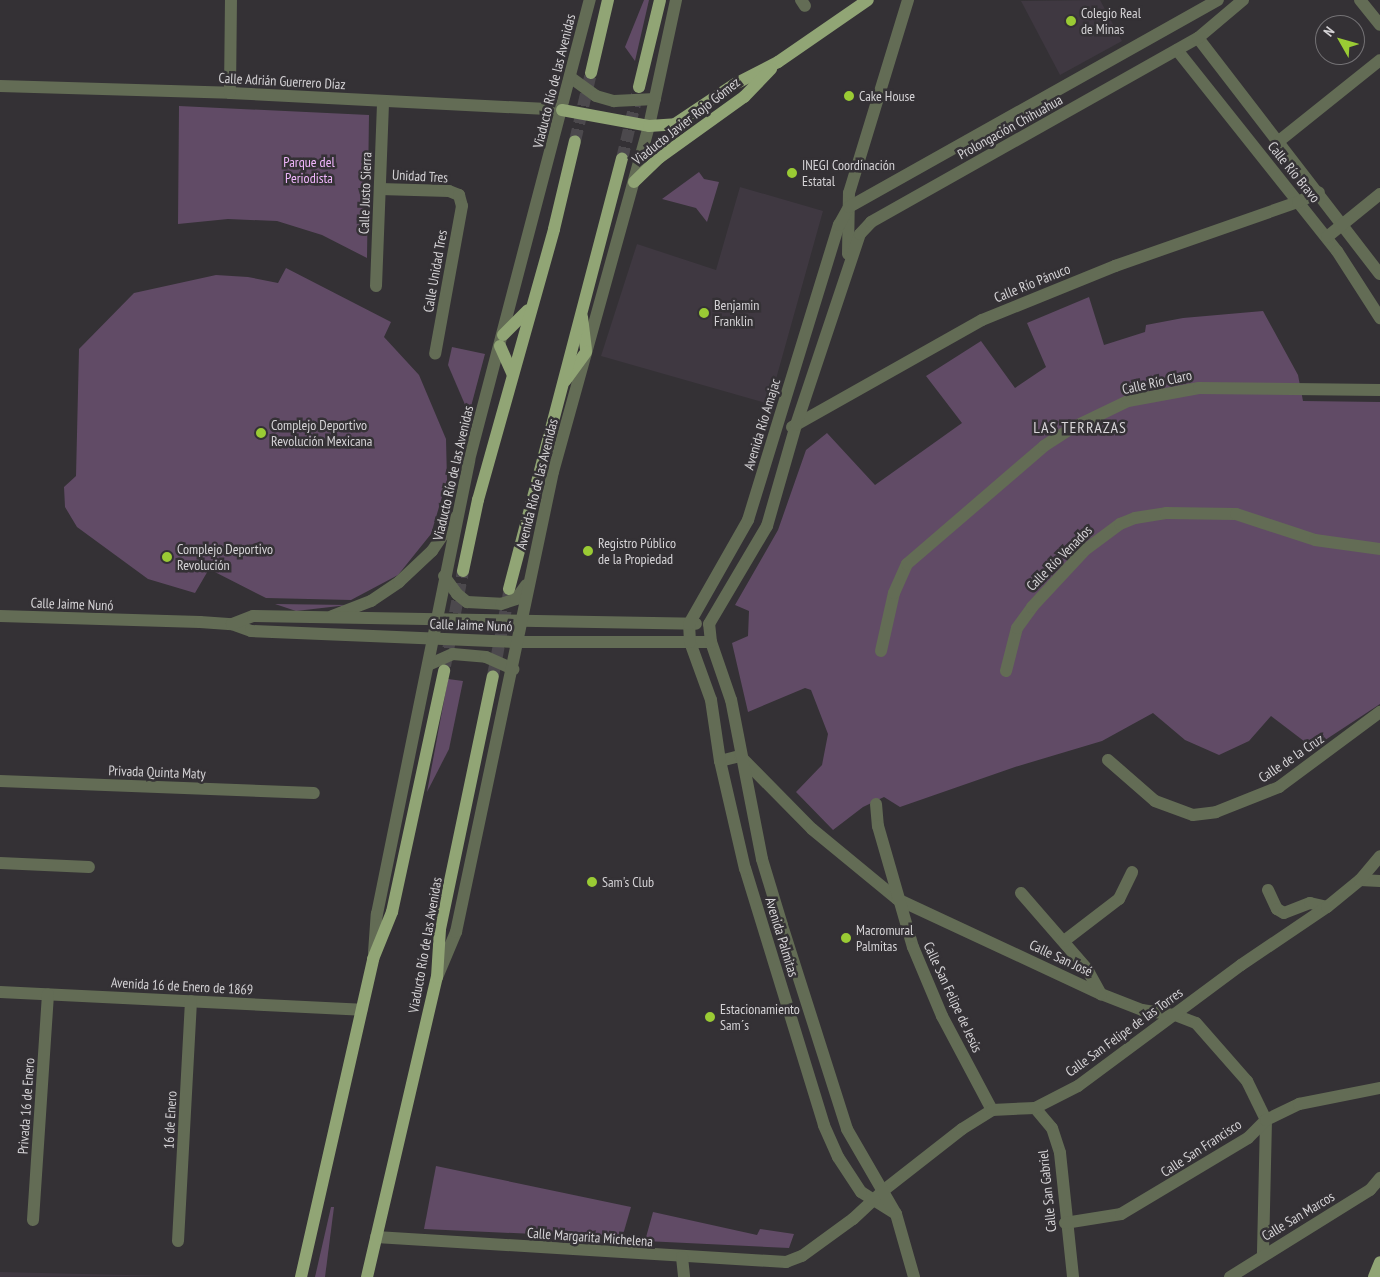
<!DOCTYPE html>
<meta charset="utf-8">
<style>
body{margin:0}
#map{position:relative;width:1380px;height:1277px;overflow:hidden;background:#343135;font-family:"PT Sans Narrow",sans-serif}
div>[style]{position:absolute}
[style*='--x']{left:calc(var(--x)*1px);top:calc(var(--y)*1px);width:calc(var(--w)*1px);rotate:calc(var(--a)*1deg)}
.built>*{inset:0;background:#3f3841}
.green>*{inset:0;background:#614b66}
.major-tunnel>*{height:12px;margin-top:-6px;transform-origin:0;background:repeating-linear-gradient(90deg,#4c494d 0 12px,transparent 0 18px)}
.minor>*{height:12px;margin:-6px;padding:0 6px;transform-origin:6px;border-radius:6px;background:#636c55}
.major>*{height:12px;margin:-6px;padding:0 6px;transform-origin:6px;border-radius:6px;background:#91a575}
.dots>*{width:14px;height:14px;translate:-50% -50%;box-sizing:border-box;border:2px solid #343135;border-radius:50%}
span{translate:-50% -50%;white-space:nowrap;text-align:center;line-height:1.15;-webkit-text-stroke:5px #343135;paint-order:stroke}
.poi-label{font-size:14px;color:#d5d3d6}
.left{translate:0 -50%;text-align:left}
.street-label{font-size:14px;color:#d5d3d6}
.park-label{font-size:14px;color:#f0b6fc}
.quarter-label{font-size:16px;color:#d8d5d9;letter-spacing:1px}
.north{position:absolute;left:1315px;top:15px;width:50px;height:50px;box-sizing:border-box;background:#343135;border:1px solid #747275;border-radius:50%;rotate:308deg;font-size:14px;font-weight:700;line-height:20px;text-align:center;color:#d5d3d6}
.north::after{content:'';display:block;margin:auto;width:18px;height:22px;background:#9acb34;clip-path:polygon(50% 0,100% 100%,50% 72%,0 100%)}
</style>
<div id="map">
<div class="built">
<i style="clip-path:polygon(1100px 0,1122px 41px,1060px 75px,1021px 1px)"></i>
<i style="clip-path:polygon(740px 187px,823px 211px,769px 404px,601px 356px,637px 244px,716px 270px)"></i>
<i style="clip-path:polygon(0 1272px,170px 1276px,0 1277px)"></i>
</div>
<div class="green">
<i style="clip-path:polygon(644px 0,649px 0,635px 61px,625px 47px)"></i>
<i style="clip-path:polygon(179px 106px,369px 115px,367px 258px,322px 235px,277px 221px,228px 219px,178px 224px)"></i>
<i style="clip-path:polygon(699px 172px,704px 179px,719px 182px,707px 222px,696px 208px,662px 199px)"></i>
<i style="clip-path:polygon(286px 268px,391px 322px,384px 337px,419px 375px,446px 439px,447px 480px,431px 534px,398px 575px,351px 600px,266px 598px,209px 569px,195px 593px,148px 579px,77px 527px,65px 507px,64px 487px,76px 476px,79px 349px,134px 293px,216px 275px,248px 277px,278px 283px)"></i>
<i style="clip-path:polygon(1089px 297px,1104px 345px,1145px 332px,1146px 325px,1183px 318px,1263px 311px,1298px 375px,1303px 401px,1380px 402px,1380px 704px,1313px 748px,1271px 716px,1249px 741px,1219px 755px,1185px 740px,1153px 713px,1102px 741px,1015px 767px,900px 807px,884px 797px,863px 807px,833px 830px,796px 792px,822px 765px,828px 734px,811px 690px,805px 688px,748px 712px,732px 643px,748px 636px,749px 611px,735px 605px,778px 530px,806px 450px,827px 433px,875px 485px,962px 423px,926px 376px,981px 341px,1015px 388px,1046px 367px,1027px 323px)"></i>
<i style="clip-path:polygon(452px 347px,485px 354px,469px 414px,448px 365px)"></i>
<i style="clip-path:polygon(275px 604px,348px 605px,296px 611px)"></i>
<i style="clip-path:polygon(448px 679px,463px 681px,449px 749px,427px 792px)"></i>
<i style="clip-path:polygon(436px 1166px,631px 1207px,622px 1238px,424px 1229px)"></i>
<i style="clip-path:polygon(331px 1207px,334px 1207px,325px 1277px,315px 1277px)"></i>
<i style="clip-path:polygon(653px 1212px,757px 1235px,760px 1229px,794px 1234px,789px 1248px,645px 1241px)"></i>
</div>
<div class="major-tunnel">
<i style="--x:575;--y:141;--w:70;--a:-76.8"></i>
<i style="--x:622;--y:159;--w:74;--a:-76.7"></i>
<i style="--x:445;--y:666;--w:97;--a:-79.3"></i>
<i style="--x:493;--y:676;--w:85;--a:-79.1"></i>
</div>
<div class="minor">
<i style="--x:801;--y:0;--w:7;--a:56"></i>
<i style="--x:1360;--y:0;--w:32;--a:51"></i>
<i style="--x:1198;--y:38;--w:298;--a:52.4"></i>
<i style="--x:1177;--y:50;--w:257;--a:51.5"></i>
<i style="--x:1337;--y:251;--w:80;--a:57.3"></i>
<i style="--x:570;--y:77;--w:32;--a:36"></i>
<i style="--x:596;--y:96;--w:19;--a:16"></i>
<i style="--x:614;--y:101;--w:41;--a:-2.8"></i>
<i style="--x:0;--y:86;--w:230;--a:1.7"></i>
<i style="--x:230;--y:93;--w:332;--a:2.9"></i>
<i style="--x:230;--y:93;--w:93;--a:-89.4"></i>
<i style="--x:1279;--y:141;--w:129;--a:-38.7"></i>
<i style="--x:380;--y:189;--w:69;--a:1.7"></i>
<i style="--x:449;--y:191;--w:11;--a:22"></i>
<i style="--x:459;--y:195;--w:11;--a:75"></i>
<i style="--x:462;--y:206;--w:150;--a:100.3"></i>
<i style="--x:1327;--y:237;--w:68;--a:-39.1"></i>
<i style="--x:848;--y:254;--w:61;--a:-89.1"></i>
<i style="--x:849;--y:193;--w:202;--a:-73"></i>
<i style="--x:376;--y:286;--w:185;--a:-87.8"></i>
<i style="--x:792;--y:427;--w:218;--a:-29.4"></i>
<i style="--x:982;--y:320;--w:144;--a:-22.1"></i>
<i style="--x:1115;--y:266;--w:194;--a:-19.3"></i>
<i style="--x:1298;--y:202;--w:23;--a:-25"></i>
<i style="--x:444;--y:576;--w:22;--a:54"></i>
<i style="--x:457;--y:594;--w:13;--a:39"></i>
<i style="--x:467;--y:602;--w:34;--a:3"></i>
<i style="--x:501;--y:604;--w:16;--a:-18"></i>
<i style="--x:516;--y:599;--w:17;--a:-54"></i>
<i style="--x:0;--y:616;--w:200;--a:1.7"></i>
<i style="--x:200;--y:622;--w:32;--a:4"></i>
<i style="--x:232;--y:624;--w:20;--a:20"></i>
<i style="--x:251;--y:631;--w:267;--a:2.4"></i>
<i style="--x:518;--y:642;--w:193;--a:0"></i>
<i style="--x:332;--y:616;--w:42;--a:-21"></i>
<i style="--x:371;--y:601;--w:34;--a:-34"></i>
<i style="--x:399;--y:582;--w:45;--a:-43.2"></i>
<i style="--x:432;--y:551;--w:40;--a:-56"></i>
<i style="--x:232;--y:624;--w:22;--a:-21"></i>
<i style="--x:253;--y:616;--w:443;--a:1"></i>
<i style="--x:881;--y:651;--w:59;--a:-77.4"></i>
<i style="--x:894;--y:593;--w:32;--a:-66"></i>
<i style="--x:907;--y:564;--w:181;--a:-40.7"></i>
<i style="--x:1044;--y:446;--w:31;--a:-33"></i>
<i style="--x:1070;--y:429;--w:64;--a:-25.8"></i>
<i style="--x:1128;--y:401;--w:72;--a:-10.4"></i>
<i style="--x:1199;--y:388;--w:181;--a:0.6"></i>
<i style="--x:428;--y:665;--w:27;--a:-24"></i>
<i style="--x:453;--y:654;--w:33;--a:5"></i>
<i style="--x:486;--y:657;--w:30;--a:24"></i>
<i style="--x:1006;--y:671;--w:44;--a:-75.7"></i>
<i style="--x:1017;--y:628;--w:26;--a:-54"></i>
<i style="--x:1032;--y:607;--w:78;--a:-47.1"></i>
<i style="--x:1085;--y:550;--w:44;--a:-36.6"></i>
<i style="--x:1120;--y:524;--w:16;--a:-22"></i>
<i style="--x:1135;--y:518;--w:31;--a:-9"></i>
<i style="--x:1166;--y:513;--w:70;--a:0.8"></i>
<i style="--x:1236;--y:514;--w:83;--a:18.2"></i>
<i style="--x:1315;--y:540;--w:66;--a:7.9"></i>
<i style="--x:1108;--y:760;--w:62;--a:41.1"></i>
<i style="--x:1155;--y:801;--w:40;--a:20.2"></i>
<i style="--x:1193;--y:815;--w:23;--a:-7"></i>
<i style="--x:1216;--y:812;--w:68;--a:-21.6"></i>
<i style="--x:1279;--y:787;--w:126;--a:-36.6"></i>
<i style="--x:720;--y:761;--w:21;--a:-14"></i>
<i style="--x:740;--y:756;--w:103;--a:45.4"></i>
<i style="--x:812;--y:829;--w:110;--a:39.5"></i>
<i style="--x:897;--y:899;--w:225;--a:25"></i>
<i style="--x:1101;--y:994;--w:44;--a:21.3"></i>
<i style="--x:1142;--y:1010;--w:33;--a:9"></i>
<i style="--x:1175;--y:1015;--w:22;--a:21"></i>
<i style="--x:1196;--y:1023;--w:77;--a:48.7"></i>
<i style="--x:1247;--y:1081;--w:43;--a:64"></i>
<i style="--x:1266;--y:1120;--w:134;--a:91.3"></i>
<i style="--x:0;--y:781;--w:314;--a:2.2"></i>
<i style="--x:876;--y:804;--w:22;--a:85"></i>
<i style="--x:878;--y:826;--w:126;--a:73.9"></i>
<i style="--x:913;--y:947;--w:75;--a:67.2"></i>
<i style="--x:942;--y:1016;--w:106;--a:62"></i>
<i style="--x:0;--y:863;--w:89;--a:2.6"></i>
<i style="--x:1360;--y:880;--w:20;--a:3"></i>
<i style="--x:1268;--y:890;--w:21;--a:65"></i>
<i style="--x:1277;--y:909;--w:8;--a:30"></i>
<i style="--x:1284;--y:913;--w:28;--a:-21"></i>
<i style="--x:1310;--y:903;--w:17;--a:13"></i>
<i style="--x:1021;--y:893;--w:101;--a:49"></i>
<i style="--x:1087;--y:969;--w:29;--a:61"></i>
<i style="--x:1064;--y:941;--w:69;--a:-37.4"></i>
<i style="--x:1119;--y:899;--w:30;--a:-64"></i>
<i style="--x:374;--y:953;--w:39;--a:-86"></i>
<i style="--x:377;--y:914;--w:463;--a:-78.5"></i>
<i style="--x:469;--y:460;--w:476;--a:-75.3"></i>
<i style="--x:438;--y:975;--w:47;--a:-67.3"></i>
<i style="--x:456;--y:932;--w:470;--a:-78.1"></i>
<i style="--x:553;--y:472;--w:359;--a:-74.5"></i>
<i style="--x:649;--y:126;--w:129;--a:-77.9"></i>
<i style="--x:0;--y:992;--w:362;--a:2.8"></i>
<i style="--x:1035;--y:1108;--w:26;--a:50"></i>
<i style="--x:1052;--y:1128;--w:26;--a:72"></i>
<i style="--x:1060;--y:1153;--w:125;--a:84"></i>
<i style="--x:896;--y:1214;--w:41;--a:-147.8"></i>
<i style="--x:861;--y:1192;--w:42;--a:-123.3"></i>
<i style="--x:838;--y:1157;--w:35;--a:-114"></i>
<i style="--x:824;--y:1125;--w:268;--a:-107.1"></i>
<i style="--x:745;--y:869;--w:111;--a:-103"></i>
<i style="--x:720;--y:761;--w:62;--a:-98.4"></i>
<i style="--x:711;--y:700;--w:62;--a:-109.9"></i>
<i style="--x:690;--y:642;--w:18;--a:-93"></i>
<i style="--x:689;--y:624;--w:120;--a:-60.4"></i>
<i style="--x:748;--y:520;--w:309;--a:-72.9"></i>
<i style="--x:839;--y:225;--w:21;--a:-61"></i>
<i style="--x:849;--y:207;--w:423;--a:-29.3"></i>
<i style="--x:33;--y:1220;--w:226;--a:-86.2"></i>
<i style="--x:1065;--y:1223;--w:57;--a:-9.1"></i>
<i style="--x:1121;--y:1214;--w:148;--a:-30.9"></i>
<i style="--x:1248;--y:1138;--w:25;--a:-45"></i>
<i style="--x:1266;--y:1120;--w:37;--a:-26"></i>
<i style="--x:1299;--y:1104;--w:83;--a:-11.2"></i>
<i style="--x:376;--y:1237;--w:411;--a:3.5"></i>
<i style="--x:786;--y:1262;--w:17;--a:-21"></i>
<i style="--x:802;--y:1256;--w:63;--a:-36"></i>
<i style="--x:853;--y:1219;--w:42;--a:-43.1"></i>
<i style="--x:884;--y:1190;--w:99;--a:-38"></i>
<i style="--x:962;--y:1129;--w:36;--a:-32"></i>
<i style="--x:992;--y:1110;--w:43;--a:-2.7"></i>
<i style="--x:1035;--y:1108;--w:48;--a:-27.1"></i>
<i style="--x:1078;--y:1086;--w:203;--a:-36.6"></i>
<i style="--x:1241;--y:965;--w:104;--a:-34"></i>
<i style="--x:1327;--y:907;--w:43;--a:-39.3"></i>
<i style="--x:1360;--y:880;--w:31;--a:-50"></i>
<i style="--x:178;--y:1241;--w:240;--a:-86.9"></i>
<i style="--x:682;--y:1257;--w:20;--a:84"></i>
<i style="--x:914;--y:1277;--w:66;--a:-105.9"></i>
<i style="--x:896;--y:1214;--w:98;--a:-120"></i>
<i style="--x:847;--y:1129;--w:214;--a:-107.7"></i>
<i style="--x:782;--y:925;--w:69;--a:-106.9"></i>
<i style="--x:762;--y:859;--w:162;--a:-101"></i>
<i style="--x:731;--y:700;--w:61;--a:-109"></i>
<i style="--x:711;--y:642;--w:18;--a:-96"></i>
<i style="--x:709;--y:624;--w:114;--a:-59.4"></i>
<i style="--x:767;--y:526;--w:105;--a:-74"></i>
<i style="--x:796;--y:425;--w:201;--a:-71.5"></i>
<i style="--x:860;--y:234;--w:16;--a:-47"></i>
<i style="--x:871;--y:222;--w:375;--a:-29.4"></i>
<i style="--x:1198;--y:38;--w:59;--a:-40.2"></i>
<i style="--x:1230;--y:1277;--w:165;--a:-31.9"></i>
<i style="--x:1370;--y:1190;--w:16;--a:-50"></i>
</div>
<div class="major">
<i style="--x:591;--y:73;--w:75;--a:-76.9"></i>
<i style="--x:639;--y:87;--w:89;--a:-76.4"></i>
<i style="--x:562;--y:110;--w:88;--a:10.4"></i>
<i style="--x:649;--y:126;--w:26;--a:-4"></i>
<i style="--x:675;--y:124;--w:72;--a:-33.7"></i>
<i style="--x:735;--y:84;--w:48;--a:-27.1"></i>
<i style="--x:778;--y:62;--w:109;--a:-34.6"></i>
<i style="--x:634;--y:182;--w:35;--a:-44"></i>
<i style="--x:659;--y:158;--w:105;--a:-35.7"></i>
<i style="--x:744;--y:97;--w:39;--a:-46"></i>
<i style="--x:582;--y:317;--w:32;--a:83"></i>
<i style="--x:503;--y:335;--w:35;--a:-45"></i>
<i style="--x:500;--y:346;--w:30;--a:66"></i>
<i style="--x:565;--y:381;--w:36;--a:-54"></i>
<i style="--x:463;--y:571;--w:73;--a:-78.1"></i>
<i style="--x:478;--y:500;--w:281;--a:-74.3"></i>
<i style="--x:554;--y:229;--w:90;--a:-76.6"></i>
<i style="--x:509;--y:589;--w:445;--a:-75.3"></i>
<i style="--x:301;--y:1277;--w:326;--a:-77.2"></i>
<i style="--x:373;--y:959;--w:51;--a:-68"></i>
<i style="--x:392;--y:912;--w:247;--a:-77.8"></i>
<i style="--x:367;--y:1277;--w:308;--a:-76.9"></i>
<i style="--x:437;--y:977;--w:48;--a:-86.4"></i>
<i style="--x:440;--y:929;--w:258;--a:-78.2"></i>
<i style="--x:1374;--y:1277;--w:16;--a:-68"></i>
</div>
<div class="dots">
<i style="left:1071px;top:21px;background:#9acb34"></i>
<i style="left:849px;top:96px;background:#9acb34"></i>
<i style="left:792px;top:173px;background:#9acb34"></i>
<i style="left:704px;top:313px;background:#9acb34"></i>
<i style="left:261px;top:433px;background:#9acb34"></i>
<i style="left:588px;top:551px;background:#9acb34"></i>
<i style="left:167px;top:557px;background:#9acb34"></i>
<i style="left:592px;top:882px;background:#9acb34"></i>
<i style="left:846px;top:938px;background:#9acb34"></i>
<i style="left:710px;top:1017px;background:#9acb34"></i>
</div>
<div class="poi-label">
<span class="left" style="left:1081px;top:21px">Colegio Real<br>de Minas</span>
<span class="left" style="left:859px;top:96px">Cake House</span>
<span class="left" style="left:802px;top:173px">INEGI Coordinación<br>Estatal</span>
<span class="left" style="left:714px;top:313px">Benjamin<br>Franklin</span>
<span class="left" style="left:271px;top:433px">Complejo Deportivo<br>Revolución Mexicana</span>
<span class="left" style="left:598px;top:551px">Registro Público<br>de la Propiedad</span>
<span class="left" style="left:177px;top:557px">Complejo Deportivo<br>Revolución</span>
<span class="left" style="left:602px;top:882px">Sam's Club</span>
<span class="left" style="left:856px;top:938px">Macromural<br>Palmitas</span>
<span class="left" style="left:720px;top:1017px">Estacionamiento<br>Sam´s</span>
</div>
<div class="street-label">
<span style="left:282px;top:81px;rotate:3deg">Calle Adrián Guerrero Díaz</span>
<span style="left:554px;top:81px;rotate:-76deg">Viaducto Río de las Avenidas</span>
<span style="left:686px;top:121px;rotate:-38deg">Viaducto Javier Rojo Gómez</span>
<span style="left:1010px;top:127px;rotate:-29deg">Prolongación Chihuahua</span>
<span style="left:1294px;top:172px;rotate:51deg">Calle Río Bravo</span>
<span style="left:420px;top:176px;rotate:3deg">Unidad Tres</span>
<span style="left:365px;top:193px;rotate:-88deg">Calle Justo Sierra</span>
<span style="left:435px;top:271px;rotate:-80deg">Calle Unidad Tres</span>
<span style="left:1032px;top:283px;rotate:-22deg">Calle Río Pánuco</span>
<span style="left:1157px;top:382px;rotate:-12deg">Calle Río Claro</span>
<span style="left:762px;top:424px;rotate:-73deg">Avenida Río Amajac</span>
<span style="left:453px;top:473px;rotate:-77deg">Viaducto Río de las Avenidas</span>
<span style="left:537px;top:484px;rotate:-76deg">Avenida Río de las Avenidas</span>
<span style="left:1059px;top:558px;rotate:-45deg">Calle Río Venados</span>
<span style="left:72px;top:604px;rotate:2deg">Calle Jaime Nunó</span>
<span style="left:471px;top:625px;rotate:2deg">Calle Jaime Nunó</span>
<span style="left:1291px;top:758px;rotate:-34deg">Calle de la Cruz</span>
<span style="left:157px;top:772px;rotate:2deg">Privada Quinta Maty</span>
<span style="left:782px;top:937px;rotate:73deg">Avenida Palmitas</span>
<span style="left:425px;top:945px;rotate:-80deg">Viaducto Río de las Avenidas</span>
<span style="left:1061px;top:958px;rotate:25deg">Calle San José</span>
<span style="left:182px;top:986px;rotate:3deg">Avenida 16 de Enero de 1869</span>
<span style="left:953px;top:997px;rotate:65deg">Calle San Felipe de Jesús</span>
<span style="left:1124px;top:1032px;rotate:-36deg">Calle San Felipe de las Torres</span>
<span style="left:26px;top:1106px;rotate:-86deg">Privada 16 de Enero</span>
<span style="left:170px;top:1120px;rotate:-87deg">16 de Enero</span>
<span style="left:1201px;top:1148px;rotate:-33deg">Calle San Francisco</span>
<span style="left:1047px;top:1191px;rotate:-96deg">Calle San Gabriel</span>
<span style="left:1298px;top:1216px;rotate:-31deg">Calle San Marcos</span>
<span style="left:590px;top:1237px;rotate:4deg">Calle Margarita Michelena</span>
</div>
<div class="park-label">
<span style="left:309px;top:170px">Parque del<br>Periodista</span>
</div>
<div class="quarter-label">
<span style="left:1080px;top:427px">LAS TERRAZAS</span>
</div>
<div class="north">N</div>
</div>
